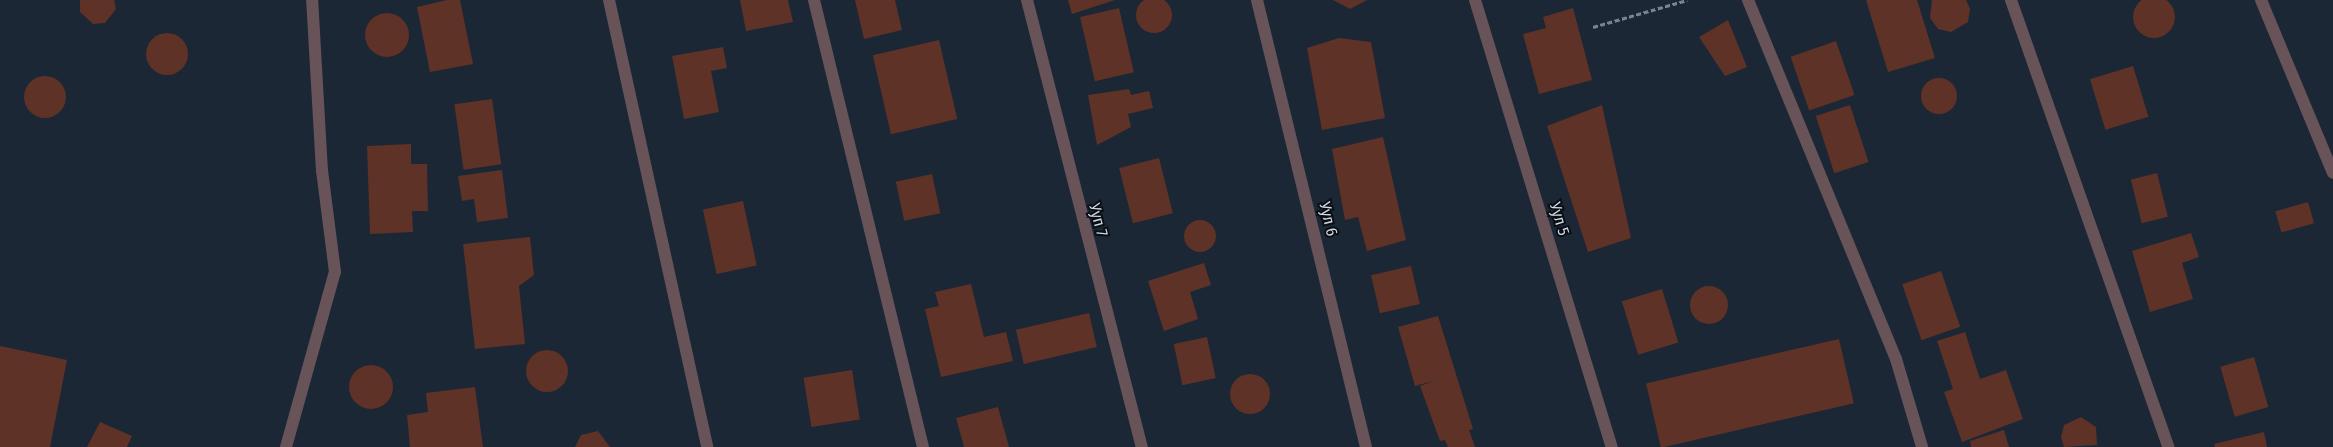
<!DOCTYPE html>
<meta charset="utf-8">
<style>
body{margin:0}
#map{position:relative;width:2333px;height:447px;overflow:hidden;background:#1b2735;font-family:"Fira Sans Condensed",sans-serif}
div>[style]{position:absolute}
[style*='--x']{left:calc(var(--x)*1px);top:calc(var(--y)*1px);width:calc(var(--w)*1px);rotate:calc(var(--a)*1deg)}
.building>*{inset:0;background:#5e3226;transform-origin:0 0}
.round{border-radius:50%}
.path>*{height:3px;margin-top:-1.5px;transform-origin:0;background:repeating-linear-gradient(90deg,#7a848f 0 5px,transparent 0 7.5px)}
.minor>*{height:12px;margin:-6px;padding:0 6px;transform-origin:6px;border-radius:6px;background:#685358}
span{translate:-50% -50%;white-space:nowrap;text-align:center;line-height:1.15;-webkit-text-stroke:4px #0a0f15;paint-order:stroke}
.street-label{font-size:16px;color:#d2dae3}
</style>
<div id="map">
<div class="building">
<i class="round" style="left:2133px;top:-4px;width:42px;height:42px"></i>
<i class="round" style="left:1136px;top:-3px;width:36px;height:36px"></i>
<i style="clip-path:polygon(80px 0,114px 0,116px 9px,105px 23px,93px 24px,80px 12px)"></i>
<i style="clip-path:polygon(447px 0,460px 0,473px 64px,430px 72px,417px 7px)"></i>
<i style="clip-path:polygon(740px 0,788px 0,793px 22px,746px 31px)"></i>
<i style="clip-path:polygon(855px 0,895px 0,902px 30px,864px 39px)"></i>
<i style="clip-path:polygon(1068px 0,1115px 0,1072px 14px)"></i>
<i style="clip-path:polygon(1333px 0,1367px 0,1350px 9px)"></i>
<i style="clip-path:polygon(1866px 0,1917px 0,1935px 58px,1888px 72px)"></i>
<i style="clip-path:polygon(1932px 0,1966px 0,1970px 9px,1968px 22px,1951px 32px,1938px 29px,1930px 18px)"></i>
<i style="left:1119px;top:8px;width:66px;height:40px;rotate:77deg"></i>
<i style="clip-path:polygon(1573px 8px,1592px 80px,1539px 94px,1523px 34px,1546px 28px,1543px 17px)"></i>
<i class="round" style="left:365px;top:13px;width:44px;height:44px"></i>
<i style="clip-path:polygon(1728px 20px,1747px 67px,1725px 76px,1699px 37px)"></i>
<i class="round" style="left:146px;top:33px;width:42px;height:42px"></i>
<i style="clip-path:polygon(1339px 38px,1371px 42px,1385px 118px,1322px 130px,1307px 48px)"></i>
<i style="left:939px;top:40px;width:81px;height:68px;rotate:77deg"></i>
<i style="left:1836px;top:41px;width:57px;height:48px;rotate:71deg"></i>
<i style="clip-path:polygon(723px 47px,727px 68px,711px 71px,719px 112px,684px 119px,672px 56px)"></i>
<i style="left:2133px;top:66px;width:53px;height:45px;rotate:73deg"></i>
<i class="round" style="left:24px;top:76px;width:42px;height:42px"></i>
<i class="round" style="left:1921px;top:78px;width:36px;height:36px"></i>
<i style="clip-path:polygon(1129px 89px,1131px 95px,1149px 91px,1153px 108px,1128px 114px,1131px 127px,1097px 145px,1088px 95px)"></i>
<i style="left:492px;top:99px;width:66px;height:38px;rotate:82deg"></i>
<i style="clip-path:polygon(1602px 105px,1631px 238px,1588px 252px,1547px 126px)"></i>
<i style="left:1850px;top:105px;width:60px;height:36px;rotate:72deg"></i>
<i style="clip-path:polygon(1383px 137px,1406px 240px,1367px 251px,1358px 217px,1345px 220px,1332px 149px)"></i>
<i style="clip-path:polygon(411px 144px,411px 164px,427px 164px,428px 211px,412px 211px,413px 232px,370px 234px,367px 146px)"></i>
<i style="left:1159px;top:158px;width:57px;height:41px;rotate:76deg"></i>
<i style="clip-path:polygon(502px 170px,508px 218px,477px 222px,474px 199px,462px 201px,458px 176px)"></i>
<i style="left:2157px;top:173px;width:45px;height:27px;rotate:76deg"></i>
<i style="left:932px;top:174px;width:40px;height:37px;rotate:78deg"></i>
<i style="left:743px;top:201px;width:66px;height:41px;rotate:78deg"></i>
<i style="left:2308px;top:202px;width:22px;height:34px;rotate:74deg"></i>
<i class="round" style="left:1184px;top:220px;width:32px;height:32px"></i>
<i style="clip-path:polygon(2191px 233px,2199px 257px,2182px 263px,2193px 299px,2150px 312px,2132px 251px)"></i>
<i style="clip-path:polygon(530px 237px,534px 275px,519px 286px,525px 344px,475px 349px,463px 244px)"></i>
<i style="clip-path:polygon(1204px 263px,1211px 285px,1190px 292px,1198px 319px,1164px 331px,1148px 281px)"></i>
<i style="left:1411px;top:266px;width:39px;height:41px;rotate:77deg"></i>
<i style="left:1941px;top:271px;width:59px;height:41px;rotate:71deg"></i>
<i style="clip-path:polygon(971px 284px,984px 337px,1006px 332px,1013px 361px,941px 377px,925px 309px,939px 306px,935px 292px)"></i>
<i class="round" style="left:1690px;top:286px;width:38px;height:38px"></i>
<i style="left:1662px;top:289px;width:56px;height:42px;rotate:73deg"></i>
<i style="left:1089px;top:313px;width:35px;height:75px;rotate:77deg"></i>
<i style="clip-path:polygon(1438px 316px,1473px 429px,1469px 430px,1475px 447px,1448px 447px,1445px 440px,1440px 441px,1420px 386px,1433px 381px,1415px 386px,1398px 327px)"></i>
<i style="clip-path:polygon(1965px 332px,1980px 379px,2006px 370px,2023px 419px,1962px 442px,1944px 392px,1953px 389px,1937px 341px)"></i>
<i style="left:1207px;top:337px;width:42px;height:34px;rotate:78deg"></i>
<i style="left:1839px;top:339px;width:66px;height:198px;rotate:77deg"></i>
<i style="clip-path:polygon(0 346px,67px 360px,50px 447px,0 447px)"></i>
<i class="round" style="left:526px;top:350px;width:42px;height:42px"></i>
<i style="left:2254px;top:357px;width:52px;height:35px;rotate:74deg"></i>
<i class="round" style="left:349px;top:365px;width:44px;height:44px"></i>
<i style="left:852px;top:370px;width:50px;height:49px;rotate:81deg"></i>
<i class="round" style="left:1230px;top:374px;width:40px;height:40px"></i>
<i style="clip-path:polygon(475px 387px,483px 447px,410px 447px,407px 415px,428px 412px,426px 393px)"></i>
<i style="clip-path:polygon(998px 407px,1009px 447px,964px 447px,956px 418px)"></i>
<i style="clip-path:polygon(2081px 417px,2096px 427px,2097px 445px,2064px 447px,2061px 437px,2064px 425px)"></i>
<i style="clip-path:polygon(100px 422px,132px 436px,127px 447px,87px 447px)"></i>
<i style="clip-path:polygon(2004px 430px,2009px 447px,1971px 447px,1970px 441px)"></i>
<i style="clip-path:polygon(598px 431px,610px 447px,575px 447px,581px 435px)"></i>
<i style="clip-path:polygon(2264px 432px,2267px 447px,2215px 447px,2214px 444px)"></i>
</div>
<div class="path">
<i style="--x:1593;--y:27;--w:98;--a:-16"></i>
</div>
<div class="minor">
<i style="--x:609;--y:0;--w:458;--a:77.6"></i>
<i style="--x:814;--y:0;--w:460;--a:76.3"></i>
<i style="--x:1027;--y:0;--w:462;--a:75.6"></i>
<i style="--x:1257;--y:0;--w:460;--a:76.3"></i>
<i style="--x:1475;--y:0;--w:468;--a:73"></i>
<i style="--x:1748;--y:0;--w:388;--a:67.6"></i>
<i style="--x:1896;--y:359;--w:92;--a:73.5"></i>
<i style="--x:2011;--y:0;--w:474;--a:70.6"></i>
<i style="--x:2261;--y:0;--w:187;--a:67.4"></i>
<i style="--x:286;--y:447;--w:182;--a:-74.4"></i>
<i style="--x:335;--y:272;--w:102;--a:-97.3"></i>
<i style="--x:322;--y:171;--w:171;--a:-93.3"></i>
</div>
<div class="street-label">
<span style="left:1328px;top:219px;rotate:76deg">Уул 6</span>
<span style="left:1559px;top:219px;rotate:73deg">Уул 5</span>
<span style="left:1098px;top:220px;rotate:75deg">Ууп 7</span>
</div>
</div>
